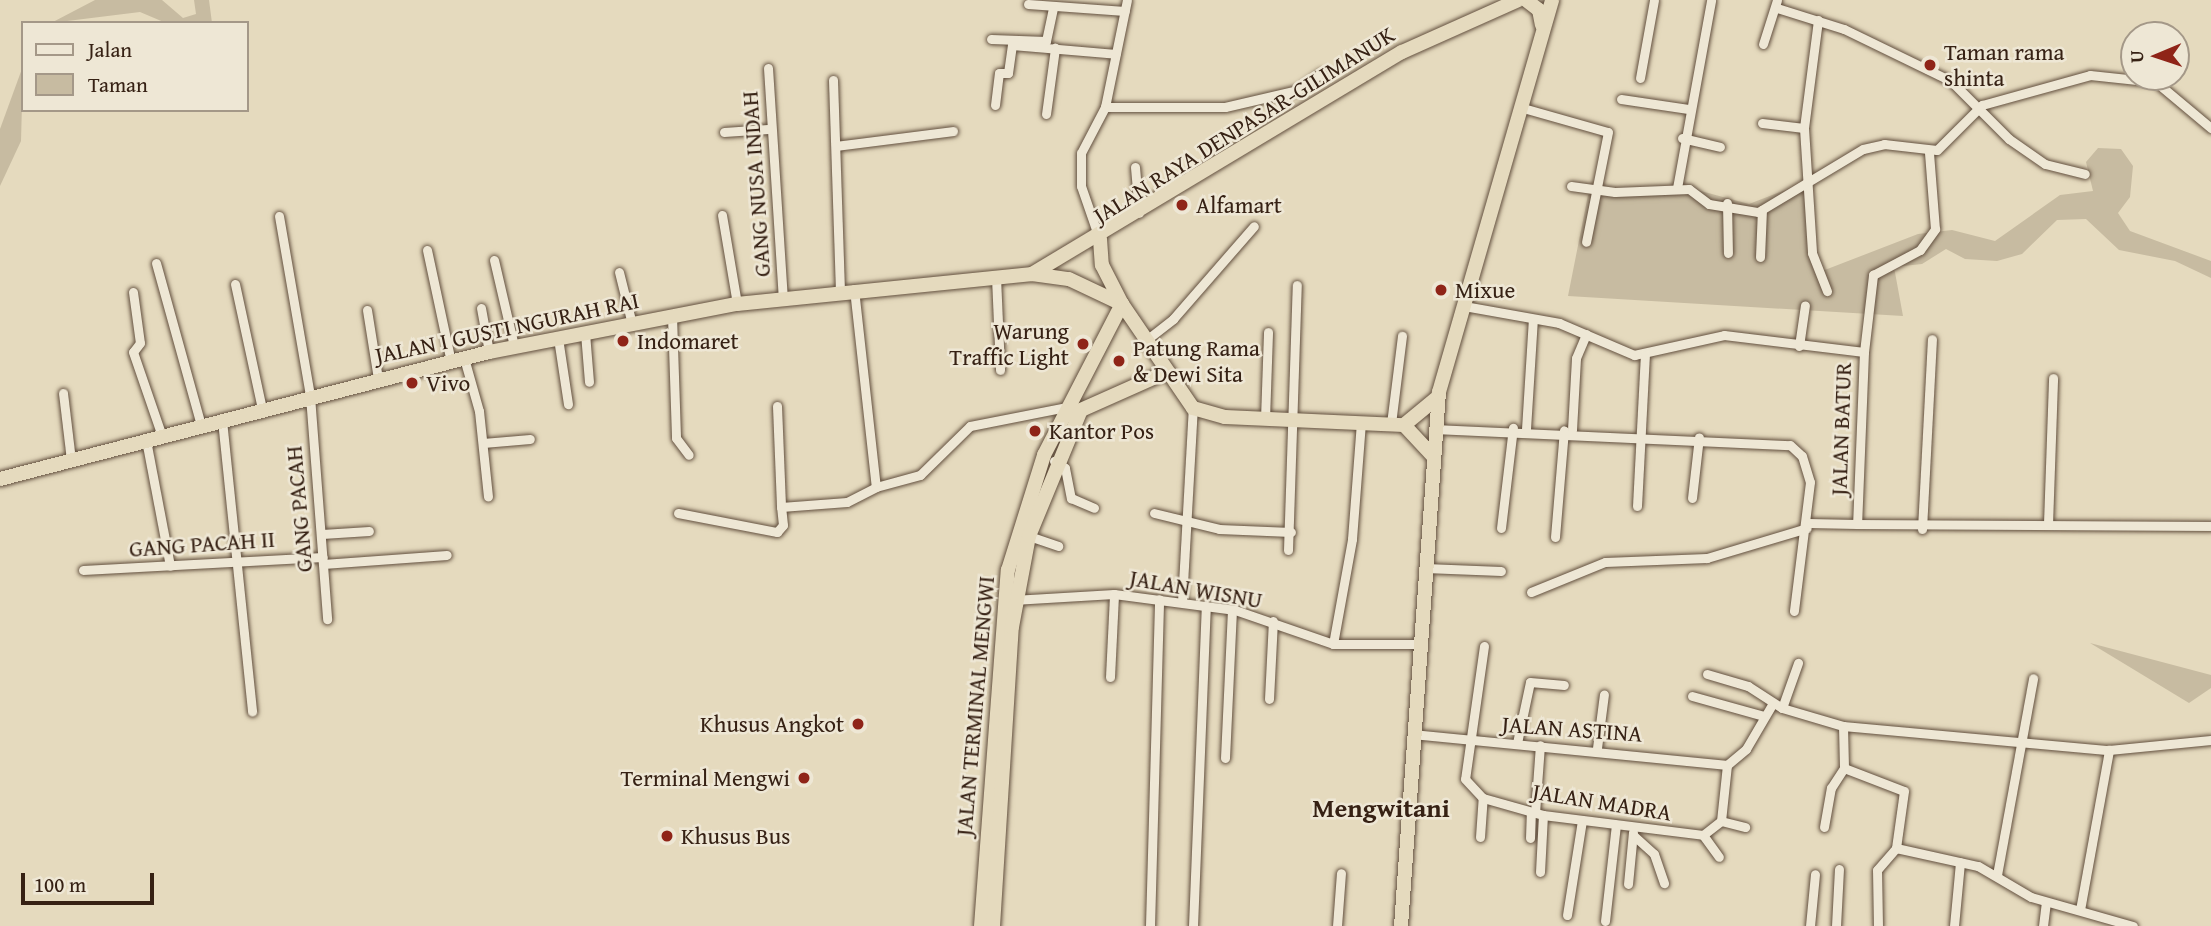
<!DOCTYPE html>
<style>
body{margin:0}
#map{position:relative;width:2211px;height:926px;overflow:hidden;background:#e5dabe;font-family:"Gentium Book Plus",serif}
div>[style]{position:absolute}
[style*='--x']{left:calc(var(--x)*1px);top:calc(var(--y)*1px);width:calc(var(--w)*1px);rotate:calc(var(--a)*1deg)}
.green>*{inset:0;background:#c7bba1}
.roads{filter:drop-shadow(0 0 2px #624f3e) drop-shadow(0 0 2px #624f3e)}
.minor>*{height:9px;margin:-4.5px;padding:0 4.5px;transform-origin:4.5px;border-radius:4.5px;background:#eee7d5}
.trunk>*{height:14px;margin:-7px;padding:0 7px;transform-origin:7px;border-radius:7px;background:#e5dabe}
.dots>*{width:19px;height:19px;translate:-50% -50%;box-sizing:border-box;border:4px solid #eee7d5;border-radius:50%}
span{translate:-50% -50%;white-space:nowrap;text-align:center;line-height:1.15;-webkit-text-stroke:5px #eee7d5;paint-order:stroke}
.poi-label{font-size:23px;color:#362114}
.left{translate:0 -50%;text-align:left}
.right{translate:-100% -50%;text-align:right}
.street-label{font-size:23px;color:#362114}
.quarter-label{font-size:26px;color:#362114;font-weight:700}
.legend{position:absolute;left:21px;top:21px;width:228px;height:91px;box-sizing:border-box;background:#eee7d5;border:2px solid #a49888;margin:0;padding:9px 12px;list-style:none;font-size:21px;color:#362114}
.legend li{display:flex;align-items:center;gap:14px;height:35px}
.legend b{width:35px;border:2px solid #a49888}
.north{position:absolute;left:2120px;top:21px;width:70px;height:70px;box-sizing:border-box;background:#eee7d5;border:2px solid #a49888;border-radius:50%;rotate:268deg;font-size:19px;font-weight:700;line-height:28px;text-align:center;color:#362114}
.north::after{content:'';display:block;margin:auto;width:24px;height:32px;background:#8f2418;clip-path:polygon(50% 0,100% 100%,50% 72%,0 100%)}
.scale{position:absolute;left:21px;top:873px;width:133px;height:32px;box-sizing:border-box;border:4px solid #362114;border-top:0;padding-left:9px;font-size:21px;line-height:24px;white-space:nowrap;color:#362114;-webkit-text-stroke:5px #eee7d5;paint-order:stroke}
</style>
<div id="map">
<div class="green">
<i style="clip-path:polygon(95px 0,162px 0,183px 18px,196px 14px,194px 0,209px 0,212px 23px,166px 23px,140px 12px,51px 23px)"></i>
<i style="clip-path:polygon(23px 66px,21px 141px,0 186px,0 129px)"></i>
<i style="clip-path:polygon(2098px 148px,2121px 149px,2133px 166px,2130px 197px,2118px 213px,2130px 231px,2211px 261px,2211px 278px,2175px 261px,2119px 250px,2086px 219px,2057px 220px,2022px 254px,1997px 261px,1965px 259px,1946px 249px,1922px 264px,1894px 267px,1903px 316px,1568px 296px,1588px 195px,1697px 190px,1749px 204px,1809px 181px,1817px 273px,1918px 234px,1952px 230px,1995px 241px,2060px 195px,2093px 191px,2086px 162px)"></i>
<i style="clip-path:polygon(2090px 643px,2211px 675px,2211px 688px,2189px 703px)"></i>
</div>
<div class="roads">
<div class="minor">
<i style="--x:1028;--y:4;--w:97;--a:4.1"></i>
<i style="--x:1777;--y:8;--w:70;--a:17.4"></i>
<i style="--x:1844;--y:29;--w:119;--a:25.9"></i>
<i style="--x:1951;--y:81;--w:82;--a:45"></i>
<i style="--x:2009;--y:139;--w:44;--a:34.8"></i>
<i style="--x:2045;--y:164;--w:41;--a:14"></i>
<i style="--x:1818;--y:20;--w:109;--a:97.4"></i>
<i style="--x:1804;--y:128;--w:125;--a:86.3"></i>
<i style="--x:1812;--y:253;--w:41;--a:68.5"></i>
<i style="--x:991;--y:39;--w:55;--a:2.1"></i>
<i style="--x:1046;--y:41;--w:35;--a:-78"></i>
<i style="--x:1763;--y:44;--w:46;--a:-72.3"></i>
<i style="--x:768;--y:68;--w:229;--a:86.3"></i>
<i style="--x:1640;--y:78;--w:79;--a:-79.8"></i>
<i style="--x:833;--y:80;--w:211;--a:88.1"></i>
<i style="--x:1621;--y:99;--w:68;--a:8.5"></i>
<i style="--x:995;--y:105;--w:32;--a:-83"></i>
<i style="--x:999;--y:73;--w:9;--a:0"></i>
<i style="--x:1008;--y:73;--w:28;--a:-82"></i>
<i style="--x:1012;--y:45;--w:104;--a:4.9"></i>
<i style="--x:1105;--y:107;--w:120;--a:0"></i>
<i style="--x:1225;--y:107;--w:75;--a:-13.1"></i>
<i style="--x:1298;--y:90;--w:29;--a:-36"></i>
<i style="--x:1523;--y:108;--w:88;--a:15.8"></i>
<i style="--x:1608;--y:132;--w:112;--a:101.3"></i>
<i style="--x:1046;--y:114;--w:67;--a:-82.2"></i>
<i style="--x:1762;--y:123;--w:42;--a:6.8"></i>
<i style="--x:724;--y:132;--w:44;--a:-3.9"></i>
<i style="--x:1682;--y:138;--w:39;--a:13"></i>
<i style="--x:836;--y:146;--w:118;--a:-7.3"></i>
<i style="--x:1135;--y:167;--w:46;--a:85"></i>
<i style="--x:1571;--y:186;--w:44;--a:7.8"></i>
<i style="--x:1615;--y:192;--w:74;--a:-2.3"></i>
<i style="--x:1689;--y:189;--w:25;--a:37"></i>
<i style="--x:1709;--y:204;--w:50;--a:9.3"></i>
<i style="--x:1758;--y:212;--w:122;--a:-31"></i>
<i style="--x:1863;--y:149;--w:22;--a:-13"></i>
<i style="--x:1884;--y:144;--w:53;--a:6.5"></i>
<i style="--x:1937;--y:150;--w:64;--a:-45"></i>
<i style="--x:1982;--y:105;--w:112;--a:-15.5"></i>
<i style="--x:2090;--y:75;--w:66;--a:6.1"></i>
<i style="--x:2156;--y:82;--w:72;--a:39.9"></i>
<i style="--x:1677;--y:188;--w:191;--a:-79.7"></i>
<i style="--x:1727;--y:203;--w:50;--a:88.9"></i>
<i style="--x:722;--y:215;--w:90;--a:80.4"></i>
<i style="--x:279;--y:216;--w:183;--a:80.2"></i>
<i style="--x:310;--y:396;--w:224;--a:85.6"></i>
<i style="--x:1099;--y:238;--w:55;--a:-109.1"></i>
<i style="--x:1081;--y:186;--w:33;--a:-90"></i>
<i style="--x:1081;--y:153;--w:52;--a:-62.4"></i>
<i style="--x:1105;--y:107;--w:109;--a:-78.4"></i>
<i style="--x:427;--y:250;--w:115;--a:77.9"></i>
<i style="--x:1760;--y:257;--w:47;--a:-87.6"></i>
<i style="--x:494;--y:260;--w:88;--a:76.9"></i>
<i style="--x:156;--y:263;--w:168;--a:74.5"></i>
<i style="--x:619;--y:272;--w:54;--a:76"></i>
<i style="--x:996;--y:277;--w:93;--a:87.5"></i>
<i style="--x:235;--y:284;--w:128;--a:77.8"></i>
<i style="--x:854;--y:289;--w:199;--a:83.7"></i>
<i style="--x:876;--y:487;--w:46;--a:-15.3"></i>
<i style="--x:920;--y:475;--w:70;--a:-44.4"></i>
<i style="--x:970;--y:426;--w:99;--a:-11.1"></i>
<i style="--x:133;--y:292;--w:51;--a:82.2"></i>
<i style="--x:140;--y:343;--w:11;--a:128"></i>
<i style="--x:133;--y:352;--w:89;--a:71"></i>
<i style="--x:1464;--y:306;--w:97;--a:10.1"></i>
<i style="--x:1559;--y:323;--w:82;--a:23.1"></i>
<i style="--x:1634;--y:355;--w:92;--a:-12.5"></i>
<i style="--x:1724;--y:335;--w:141;--a:6.9"></i>
<i style="--x:1864;--y:352;--w:172;--a:92.3"></i>
<i style="--x:1857;--y:524;--w:354;--a:0.3"></i>
<i style="--x:481;--y:308;--w:45;--a:79.7"></i>
<i style="--x:367;--y:310;--w:70;--a:80.9"></i>
<i style="--x:672;--y:316;--w:122;--a:88.1"></i>
<i style="--x:676;--y:438;--w:21;--a:53"></i>
<i style="--x:585;--y:333;--w:49;--a:85.3"></i>
<i style="--x:558;--y:338;--w:67;--a:81.4"></i>
<i style="--x:1145;--y:341;--w:36;--a:-38"></i>
<i style="--x:1173;--y:319;--w:123;--a:-48.9"></i>
<i style="--x:1799;--y:346;--w:41;--a:-81.7"></i>
<i style="--x:1864;--y:352;--w:78;--a:-83.3"></i>
<i style="--x:1873;--y:275;--w:53;--a:-28"></i>
<i style="--x:1920;--y:250;--w:26;--a:-54"></i>
<i style="--x:1935;--y:229;--w:77;--a:-94.5"></i>
<i style="--x:464;--y:358;--w:55;--a:74.2"></i>
<i style="--x:479;--y:411;--w:86;--a:84"></i>
<i style="--x:63;--y:393;--w:67;--a:83.2"></i>
<i style="--x:777;--y:406;--w:101;--a:87.7"></i>
<i style="--x:1265;--y:419;--w:87;--a:-88"></i>
<i style="--x:222;--y:420;--w:293;--a:84.1"></i>
<i style="--x:1391;--y:424;--w:89;--a:-82.9"></i>
<i style="--x:1434;--y:429;--w:356;--a:2.6"></i>
<i style="--x:1790;--y:445;--w:16;--a:43"></i>
<i style="--x:1802;--y:456;--w:27;--a:73"></i>
<i style="--x:1810;--y:482;--w:130;--a:97.1"></i>
<i style="--x:1526;--y:429;--w:110;--a:-86.4"></i>
<i style="--x:1572;--y:430;--w:72;--a:-86.8"></i>
<i style="--x:1576;--y:358;--w:26;--a:-67"></i>
<i style="--x:146;--y:440;--w:128;--a:79.2"></i>
<i style="--x:483;--y:443;--w:47;--a:-4.9"></i>
<i style="--x:1054;--y:461;--w:13;--a:32"></i>
<i style="--x:1065;--y:468;--w:31;--a:79"></i>
<i style="--x:1071;--y:498;--w:25;--a:23"></i>
<i style="--x:1692;--y:498;--w:61;--a:-83.5"></i>
<i style="--x:1637;--y:506;--w:151;--a:-87"></i>
<i style="--x:678;--y:513;--w:101;--a:10.9"></i>
<i style="--x:777;--y:532;--w:9;--a:-49"></i>
<i style="--x:783;--y:525;--w:18;--a:-96"></i>
<i style="--x:781;--y:507;--w:66;--a:-4.3"></i>
<i style="--x:847;--y:502;--w:33;--a:-27"></i>
<i style="--x:1154;--y:513;--w:67;--a:13.8"></i>
<i style="--x:1219;--y:529;--w:72;--a:2.4"></i>
<i style="--x:1808;--y:523;--w:49;--a:1.2"></i>
<i style="--x:2048;--y:524;--w:146;--a:-88"></i>
<i style="--x:1501;--y:528;--w:101;--a:-83.2"></i>
<i style="--x:1922;--y:529;--w:190;--a:-87"></i>
<i style="--x:322;--y:534;--w:47;--a:-3.7"></i>
<i style="--x:1029;--y:536;--w:31;--a:19"></i>
<i style="--x:1555;--y:537;--w:107;--a:-85.2"></i>
<i style="--x:1288;--y:550;--w:265;--a:-88.1"></i>
<i style="--x:323;--y:564;--w:124;--a:-4.2"></i>
<i style="--x:1425;--y:568;--w:76;--a:2.3"></i>
<i style="--x:83;--y:570;--w:240;--a:-3.1"></i>
<i style="--x:1531;--y:592;--w:80;--a:-22.1"></i>
<i style="--x:1605;--y:562;--w:102;--a:-2.2"></i>
<i style="--x:1707;--y:558;--w:104;--a:-16.7"></i>
<i style="--x:1013;--y:600;--w:101;--a:-3.4"></i>
<i style="--x:1114;--y:594;--w:122;--a:7.5"></i>
<i style="--x:1235;--y:610;--w:104;--a:19.1"></i>
<i style="--x:1333;--y:644;--w:86;--a:0"></i>
<i style="--x:1182;--y:602;--w:194;--a:-86.8"></i>
<i style="--x:1333;--y:644;--w:107;--a:-79.7"></i>
<i style="--x:1352;--y:539;--w:116;--a:-85.6"></i>
<i style="--x:1484;--y:646;--w:134;--a:98.1"></i>
<i style="--x:1465;--y:779;--w:26;--a:47"></i>
<i style="--x:1483;--y:798;--w:62;--a:15.8"></i>
<i style="--x:1543;--y:815;--w:161;--a:7.1"></i>
<i style="--x:1703;--y:835;--w:23;--a:-38"></i>
<i style="--x:1721;--y:821;--w:56;--a:-83.9"></i>
<i style="--x:1707;--y:674;--w:43;--a:16.3"></i>
<i style="--x:1748;--y:686;--w:40;--a:32.9"></i>
<i style="--x:1782;--y:708;--w:64;--a:16.4"></i>
<i style="--x:1843;--y:726;--w:267;--a:5.2"></i>
<i style="--x:2109;--y:750;--w:102;--a:-5.6"></i>
<i style="--x:1110;--y:677;--w:83;--a:-87.2"></i>
<i style="--x:1692;--y:696;--w:75;--a:15.5"></i>
<i style="--x:1269;--y:699;--w:78;--a:-87.1"></i>
<i style="--x:1782;--y:708;--w:48;--a:-70.4"></i>
<i style="--x:1843;--y:726;--w:42;--a:88.6"></i>
<i style="--x:1844;--y:768;--w:64;--a:21"></i>
<i style="--x:1904;--y:791;--w:58;--a:98"></i>
<i style="--x:1412;--y:734;--w:317;--a:5.6"></i>
<i style="--x:1517;--y:743;--w:62;--a:-78"></i>
<i style="--x:1530;--y:682;--w:34;--a:5"></i>
<i style="--x:1597;--y:748;--w:54;--a:-82.6"></i>
<i style="--x:1225;--y:758;--w:148;--a:-87.3"></i>
<i style="--x:1727;--y:765;--w:25;--a:-40"></i>
<i style="--x:1746;--y:749;--w:53;--a:-59.6"></i>
<i style="--x:1535;--y:813;--w:68;--a:-85.8"></i>
<i style="--x:1721;--y:821;--w:25;--a:14"></i>
<i style="--x:1824;--y:827;--w:40;--a:-80"></i>
<i style="--x:1831;--y:788;--w:24;--a:-57"></i>
<i style="--x:1633;--y:835;--w:28;--a:42"></i>
<i style="--x:1654;--y:854;--w:31;--a:71"></i>
<i style="--x:1703;--y:835;--w:27;--a:54"></i>
<i style="--x:1480;--y:837;--w:39;--a:-86"></i>
<i style="--x:1530;--y:838;--w:26;--a:-88"></i>
<i style="--x:1540;--y:872;--w:57;--a:-87"></i>
<i style="--x:1997;--y:875;--w:200;--a:-79.6"></i>
<i style="--x:1628;--y:884;--w:52;--a:-84.5"></i>
<i style="--x:2080;--y:910;--w:163;--a:-79.7"></i>
<i style="--x:1567;--y:915;--w:96;--a:-81"></i>
<i style="--x:1605;--y:921;--w:97;--a:-83.5"></i>
<i style="--x:1150;--y:926;--w:327;--a:-88.4"></i>
<i style="--x:1193;--y:926;--w:320;--a:-87.7"></i>
<i style="--x:1337;--y:926;--w:53;--a:-85.7"></i>
<i style="--x:1810;--y:926;--w:52;--a:-84.5"></i>
<i style="--x:1836;--y:926;--w:57;--a:-87"></i>
<i style="--x:1878;--y:926;--w:56;--a:-91"></i>
<i style="--x:1877;--y:870;--w:29;--a:-49"></i>
<i style="--x:1896;--y:848;--w:84;--a:12.4"></i>
<i style="--x:1978;--y:866;--w:61;--a:30.3"></i>
<i style="--x:2031;--y:897;--w:106;--a:15.9"></i>
<i style="--x:1954;--y:926;--w:64;--a:-84.6"></i>
<i style="--x:2043;--y:926;--w:23;--a:-83"></i>
</div>
<div class="trunk">
<i style="--x:1526;--y:0;--w:16;--a:38"></i>
<i style="--x:1539;--y:10;--w:15;--a:79"></i>
<i style="--x:1100;--y:239;--w:26;--a:86"></i>
<i style="--x:1102;--y:265;--w:44;--a:62.9"></i>
<i style="--x:1122;--y:304;--w:126;--a:55.7"></i>
<i style="--x:1193;--y:408;--w:33;--a:16"></i>
<i style="--x:1225;--y:417;--w:179;--a:2.6"></i>
<i style="--x:1404;--y:425;--w:42;--a:46.9"></i>
<i style="--x:1032;--y:274;--w:431;--a:-31"></i>
<i style="--x:1402;--y:52;--w:127;--a:-24.1"></i>
<i style="--x:1404;--y:425;--w:44;--a:-39.5"></i>
<i style="--x:0;--y:479;--w:505;--a:-14.56"></i>
<i style="--x:489;--y:352;--w:253;--a:-11"></i>
<i style="--x:737;--y:304;--w:297;--a:-5.8"></i>
<i style="--x:1032;--y:274;--w:37;--a:8"></i>
<i style="--x:1069;--y:279;--w:59;--a:25.3"></i>
<i style="--x:981;--y:926;--w:357;--a:-85.7"></i>
<i style="--x:1008;--y:570;--w:121;--a:-72.6"></i>
<i style="--x:1044;--y:455;--w:170;--a:-62.7"></i>
<i style="--x:993;--y:926;--w:300;--a:-86.4"></i>
<i style="--x:1012;--y:627;--w:93;--a:-79.4"></i>
<i style="--x:1029;--y:536;--w:136;--a:-67.6"></i>
<i style="--x:1081;--y:410;--w:91;--a:-24"></i>
<i style="--x:1401;--y:926;--w:535;--a:-85.93"></i>
<i style="--x:1439;--y:392;--w:408;--a:-73.9"></i>
</div>
</div>
<div class="dots">
<i style="left:1930px;top:65px;background:#8f2418"></i>
<i style="left:1182px;top:205px;background:#8f2418"></i>
<i style="left:1441px;top:290px;background:#8f2418"></i>
<i style="left:623px;top:341px;background:#8f2418"></i>
<i style="left:1083px;top:344px;background:#8f2418"></i>
<i style="left:1119px;top:361px;background:#8f2418"></i>
<i style="left:412px;top:383px;background:#8f2418"></i>
<i style="left:1035px;top:431px;background:#8f2418"></i>
<i style="left:858px;top:724px;background:#8f2418"></i>
<i style="left:804px;top:778px;background:#8f2418"></i>
<i style="left:667px;top:836px;background:#8f2418"></i>
</div>
<div class="poi-label">
<span class="left" style="left:1944px;top:65px">Taman rama<br>shinta</span>
<span class="left" style="left:1196px;top:205px">Alfamart</span>
<span class="left" style="left:1455px;top:290px">Mixue</span>
<span class="right" style="left:1069px;top:344px">Warung<br>Traffic Light</span>
<span class="left" style="left:637px;top:341px">Indomaret</span>
<span class="left" style="left:1133px;top:361px">Patung Rama<br>&amp; Dewi Sita</span>
<span class="left" style="left:426px;top:383px">Vivo</span>
<span class="left" style="left:1049px;top:431px">Kantor Pos</span>
<span class="right" style="left:844px;top:724px">Khusus Angkot</span>
<span class="right" style="left:790px;top:778px">Terminal Mengwi</span>
<span class="left" style="left:681px;top:836px">Khusus Bus</span>
</div>
<div class="street-label">
<span style="left:1244px;top:125px;rotate:-32deg">JALAN RAYA DENPASAR-GILIMANUK</span>
<span style="left:756px;top:184px;rotate:-94deg">GANG NUSA INDAH</span>
<span style="left:507px;top:328px;rotate:-12deg">JALAN I GUSTI NGURAH RAI</span>
<span style="left:1841px;top:429px;rotate:-88deg">JALAN BATUR</span>
<span style="left:299px;top:509px;rotate:-95deg">GANG PACAH</span>
<span style="left:202px;top:544px;rotate:-4deg">GANG PACAH II</span>
<span style="left:1196px;top:589px;rotate:10deg">JALAN WISNU</span>
<span style="left:975px;top:706px;rotate:-85deg">JALAN TERMINAL MENGWI</span>
<span style="left:1572px;top:729px;rotate:4deg">JALAN ASTINA</span>
<span style="left:1602px;top:802px;rotate:9deg">JALAN MADRA</span>
</div>
<div class="quarter-label">
<span style="left:1381px;top:808px">Mengwitani</span>
</div>
<ul class="legend">
<li><b style="height:9px;background:#eee7d5"></b>Jalan</li>
<li><b style="height:19px;background:#c7bba1"></b>Taman</li>
</ul>
<div class="north">U</div>
<div class="scale">100 m</div>
</div>
